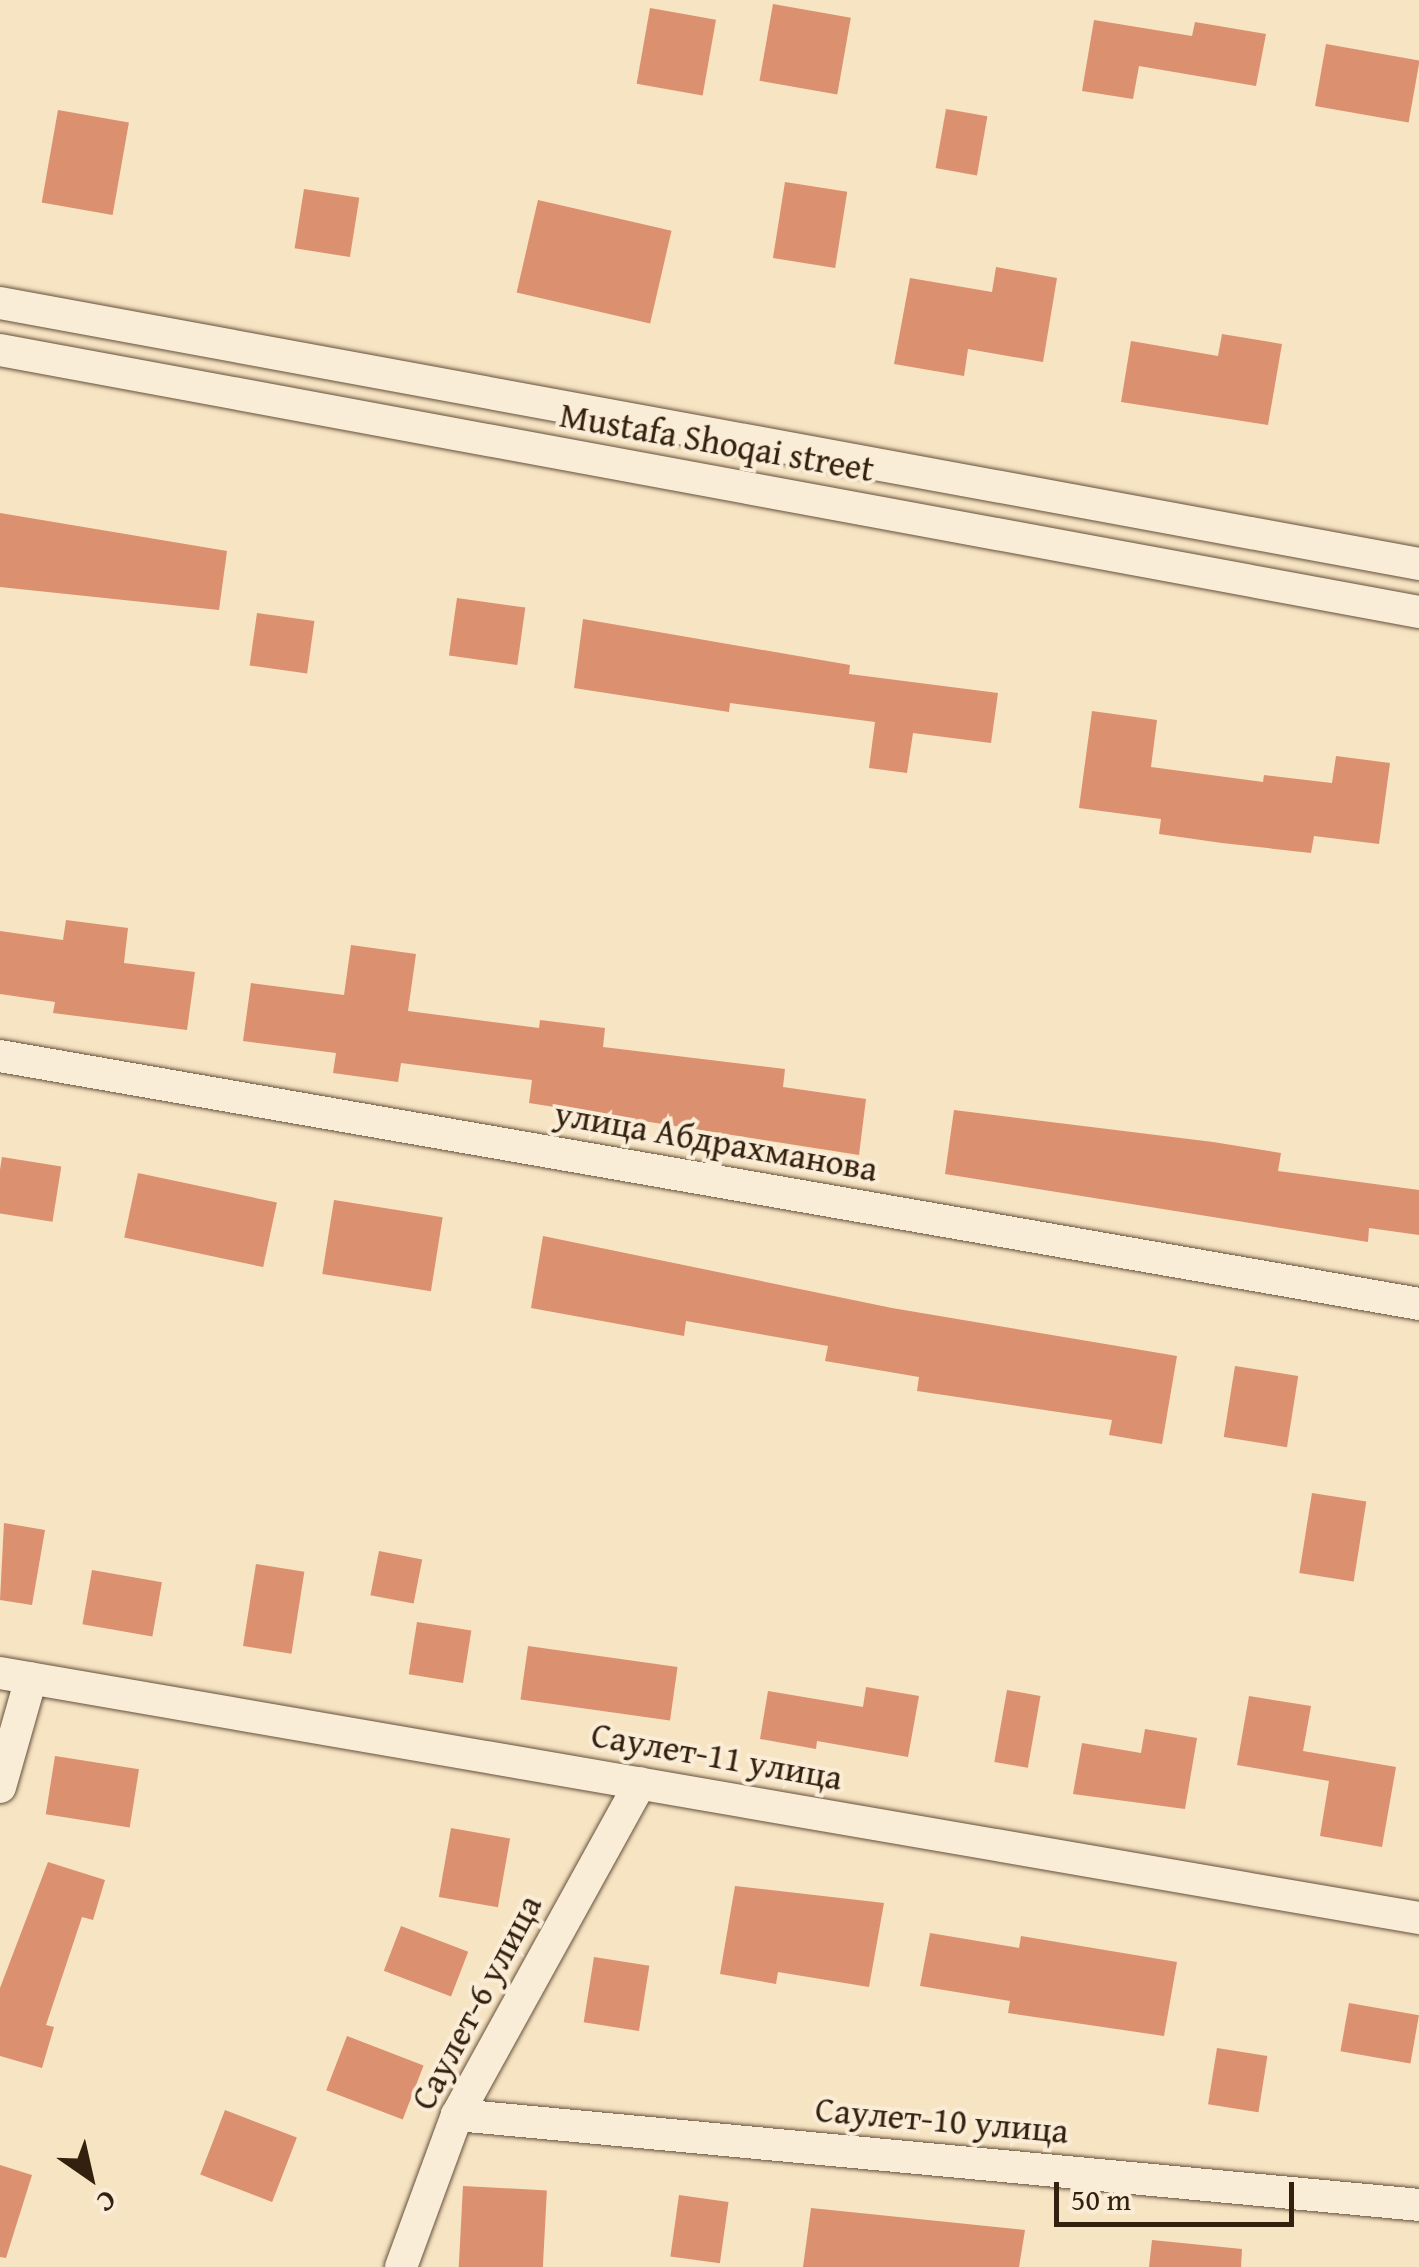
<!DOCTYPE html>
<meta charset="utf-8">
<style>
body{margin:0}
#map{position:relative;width:1419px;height:2267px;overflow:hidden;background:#f7e4c3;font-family:"Gentium Book Plus",serif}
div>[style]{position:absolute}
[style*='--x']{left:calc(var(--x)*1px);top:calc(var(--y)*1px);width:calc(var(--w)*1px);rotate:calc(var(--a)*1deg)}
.building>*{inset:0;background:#db9070;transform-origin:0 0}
.roads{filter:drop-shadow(0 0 2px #65513b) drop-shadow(0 0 2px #65513b)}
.minor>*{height:32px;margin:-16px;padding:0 16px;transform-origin:16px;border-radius:16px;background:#faedd8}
span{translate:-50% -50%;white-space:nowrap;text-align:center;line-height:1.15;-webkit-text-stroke:8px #faedd8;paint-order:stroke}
.street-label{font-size:35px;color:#34200e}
.north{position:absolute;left:40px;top:2127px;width:100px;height:100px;-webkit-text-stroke:8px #faedd8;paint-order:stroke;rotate:146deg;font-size:28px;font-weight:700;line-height:40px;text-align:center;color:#34200e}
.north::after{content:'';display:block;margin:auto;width:35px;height:45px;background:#34200e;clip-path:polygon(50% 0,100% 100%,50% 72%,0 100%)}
.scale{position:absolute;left:1054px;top:2182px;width:240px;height:45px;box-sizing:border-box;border:5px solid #34200e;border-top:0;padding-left:12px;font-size:30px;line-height:35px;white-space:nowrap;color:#34200e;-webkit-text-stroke:8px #faedd8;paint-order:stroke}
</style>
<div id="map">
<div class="building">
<i style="left:773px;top:4px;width:79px;height:78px;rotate:10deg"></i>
<i style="left:650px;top:8px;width:67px;height:77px;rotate:10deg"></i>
<i style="clip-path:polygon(1094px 20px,1192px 36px,1195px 22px,1266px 34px,1256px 86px,1139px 66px,1133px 99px,1082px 91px)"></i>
<i style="left:1326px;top:44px;width:95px;height:63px;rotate:10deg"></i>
<i style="left:946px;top:109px;width:42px;height:60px;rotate:10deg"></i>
<i style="left:58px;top:110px;width:72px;height:94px;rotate:10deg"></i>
<i style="left:785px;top:182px;width:63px;height:77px;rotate:9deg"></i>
<i style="left:304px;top:189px;width:56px;height:60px;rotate:9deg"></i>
<i style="left:538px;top:200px;width:137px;height:95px;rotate:13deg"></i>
<i style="clip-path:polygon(996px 267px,1057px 278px,1043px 362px,968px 349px,964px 376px,894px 364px,910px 278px,992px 292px)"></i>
<i style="clip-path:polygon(1222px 334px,1282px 344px,1268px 425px,1121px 402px,1131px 341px,1218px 356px)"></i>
<i style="clip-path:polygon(0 513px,227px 551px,219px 610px,0 587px)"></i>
<i style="left:457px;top:598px;width:69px;height:58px;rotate:8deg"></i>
<i style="left:257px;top:613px;width:58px;height:53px;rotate:8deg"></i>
<i style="clip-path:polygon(583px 619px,850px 665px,849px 674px,998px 693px,991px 743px,913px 733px,907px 773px,869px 768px,875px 722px,730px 703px,729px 712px,574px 688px)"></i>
<i style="clip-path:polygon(1092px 711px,1157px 720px,1151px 767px,1263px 782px,1264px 775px,1332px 783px,1336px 756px,1390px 763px,1379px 844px,1314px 836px,1311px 853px,1222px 843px,1159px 834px,1161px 819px,1079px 808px)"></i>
<i style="clip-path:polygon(66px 920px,128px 928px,124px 963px,195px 972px,187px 1030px,53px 1013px,55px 1002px,0 994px,0 931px,63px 940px)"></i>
<i style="clip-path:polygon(351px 945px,416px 954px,408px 1011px,539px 1028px,540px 1020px,605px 1028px,603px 1047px,785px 1069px,783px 1087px,866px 1099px,859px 1155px,529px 1103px,532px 1080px,401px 1063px,398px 1082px,333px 1073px,336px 1053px,243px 1041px,251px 983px,344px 995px)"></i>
<i style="clip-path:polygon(954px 1110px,1213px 1142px,1281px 1153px,1278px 1171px,1419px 1190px,1419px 1235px,1369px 1228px,1368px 1242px,945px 1174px)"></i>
<i style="left:2px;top:1157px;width:60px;height:56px;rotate:9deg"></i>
<i style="left:138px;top:1173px;width:142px;height:66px;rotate:12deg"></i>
<i style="left:334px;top:1200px;width:110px;height:75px;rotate:9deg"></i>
<i style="clip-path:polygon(543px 1236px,892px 1308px,1177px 1356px,1162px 1444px,1109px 1435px,1112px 1420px,917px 1391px,919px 1377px,825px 1361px,828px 1346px,686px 1321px,684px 1336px,531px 1308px)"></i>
<i style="left:1235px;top:1366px;width:64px;height:72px;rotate:9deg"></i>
<i style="left:1312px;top:1493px;width:55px;height:81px;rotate:9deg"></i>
<i style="clip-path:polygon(4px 1523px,45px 1530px,32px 1605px,0 1600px)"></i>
<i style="left:379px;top:1551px;width:44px;height:45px;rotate:11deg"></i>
<i style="left:256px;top:1564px;width:49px;height:83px;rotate:9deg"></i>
<i style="left:92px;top:1570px;width:71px;height:55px;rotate:10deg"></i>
<i style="left:417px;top:1622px;width:55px;height:53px;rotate:9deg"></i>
<i style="left:528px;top:1646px;width:151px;height:54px;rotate:8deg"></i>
<i style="clip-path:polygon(866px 1687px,919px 1696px,908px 1757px,817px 1741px,816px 1749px,760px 1739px,768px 1691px,863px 1707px)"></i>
<i style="left:1007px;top:1690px;width:34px;height:73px;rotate:10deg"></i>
<i style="clip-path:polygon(1249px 1696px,1311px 1706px,1303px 1751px,1396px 1767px,1382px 1847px,1320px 1836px,1329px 1781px,1237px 1765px)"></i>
<i style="clip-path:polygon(1145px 1729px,1197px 1738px,1185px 1809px,1073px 1794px,1082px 1743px,1141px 1753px)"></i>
<i style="left:55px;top:1756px;width:85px;height:59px;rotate:9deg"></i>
<i style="left:451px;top:1828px;width:60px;height:70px;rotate:10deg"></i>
<i style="clip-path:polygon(48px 1862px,105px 1880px,93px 1920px,82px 1917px,46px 2025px,54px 2027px,42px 2068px,0 2056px,0 1988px)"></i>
<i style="clip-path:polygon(735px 1886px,884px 1903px,869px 1987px,778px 1972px,776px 1984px,720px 1974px)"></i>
<i style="left:401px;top:1926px;width:72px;height:48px;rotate:21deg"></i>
<i style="clip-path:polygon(930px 1933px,1019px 1948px,1021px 1936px,1177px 1962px,1164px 2036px,1008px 2013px,1010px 2001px,920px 1986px)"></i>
<i style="left:594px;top:1957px;width:56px;height:66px;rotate:9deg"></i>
<i style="left:1349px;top:2003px;width:71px;height:49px;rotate:10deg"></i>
<i style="left:347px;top:2036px;width:82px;height:58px;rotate:21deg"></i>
<i style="left:1217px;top:2048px;width:51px;height:57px;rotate:9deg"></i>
<i style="left:225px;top:2110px;width:77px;height:69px;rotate:21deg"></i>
<i style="clip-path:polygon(0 2165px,32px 2175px,6px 2258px,0 2257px)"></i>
<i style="left:463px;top:2186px;width:84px;height:81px;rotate:3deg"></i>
<i style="left:679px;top:2195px;width:50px;height:62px;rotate:8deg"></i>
<i style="clip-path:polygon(811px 2208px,1025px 2230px,1019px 2267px,803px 2267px)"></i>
<i style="clip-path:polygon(1152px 2240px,1242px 2249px,1241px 2267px,1149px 2267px)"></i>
</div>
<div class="roads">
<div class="minor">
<i style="--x:0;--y:303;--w:1443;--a:10.42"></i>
<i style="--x:0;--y:350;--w:1443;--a:10.46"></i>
<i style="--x:0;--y:1056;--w:1441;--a:9.91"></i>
<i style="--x:0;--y:1673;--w:1440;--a:9.8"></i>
<i style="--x:0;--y:1787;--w:113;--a:-74.1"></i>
<i style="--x:457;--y:2115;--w:966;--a:5.34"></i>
<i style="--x:401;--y:2267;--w:162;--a:-69.8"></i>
<i style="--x:457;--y:2115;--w:379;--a:-61.1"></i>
</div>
</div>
<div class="street-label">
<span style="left:717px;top:442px;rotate:10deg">Mustafa Shoqai street</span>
<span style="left:716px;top:1141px;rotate:10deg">улица Абдрахманова</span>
<span style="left:717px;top:1756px;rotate:10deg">Саулет-11 улица</span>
<span style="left:476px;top:2002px;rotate:-62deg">Саулет-6 улица</span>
<span style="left:942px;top:2120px;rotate:5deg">Саулет-10 улица</span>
</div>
<div class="north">С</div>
<div class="scale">50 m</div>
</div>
